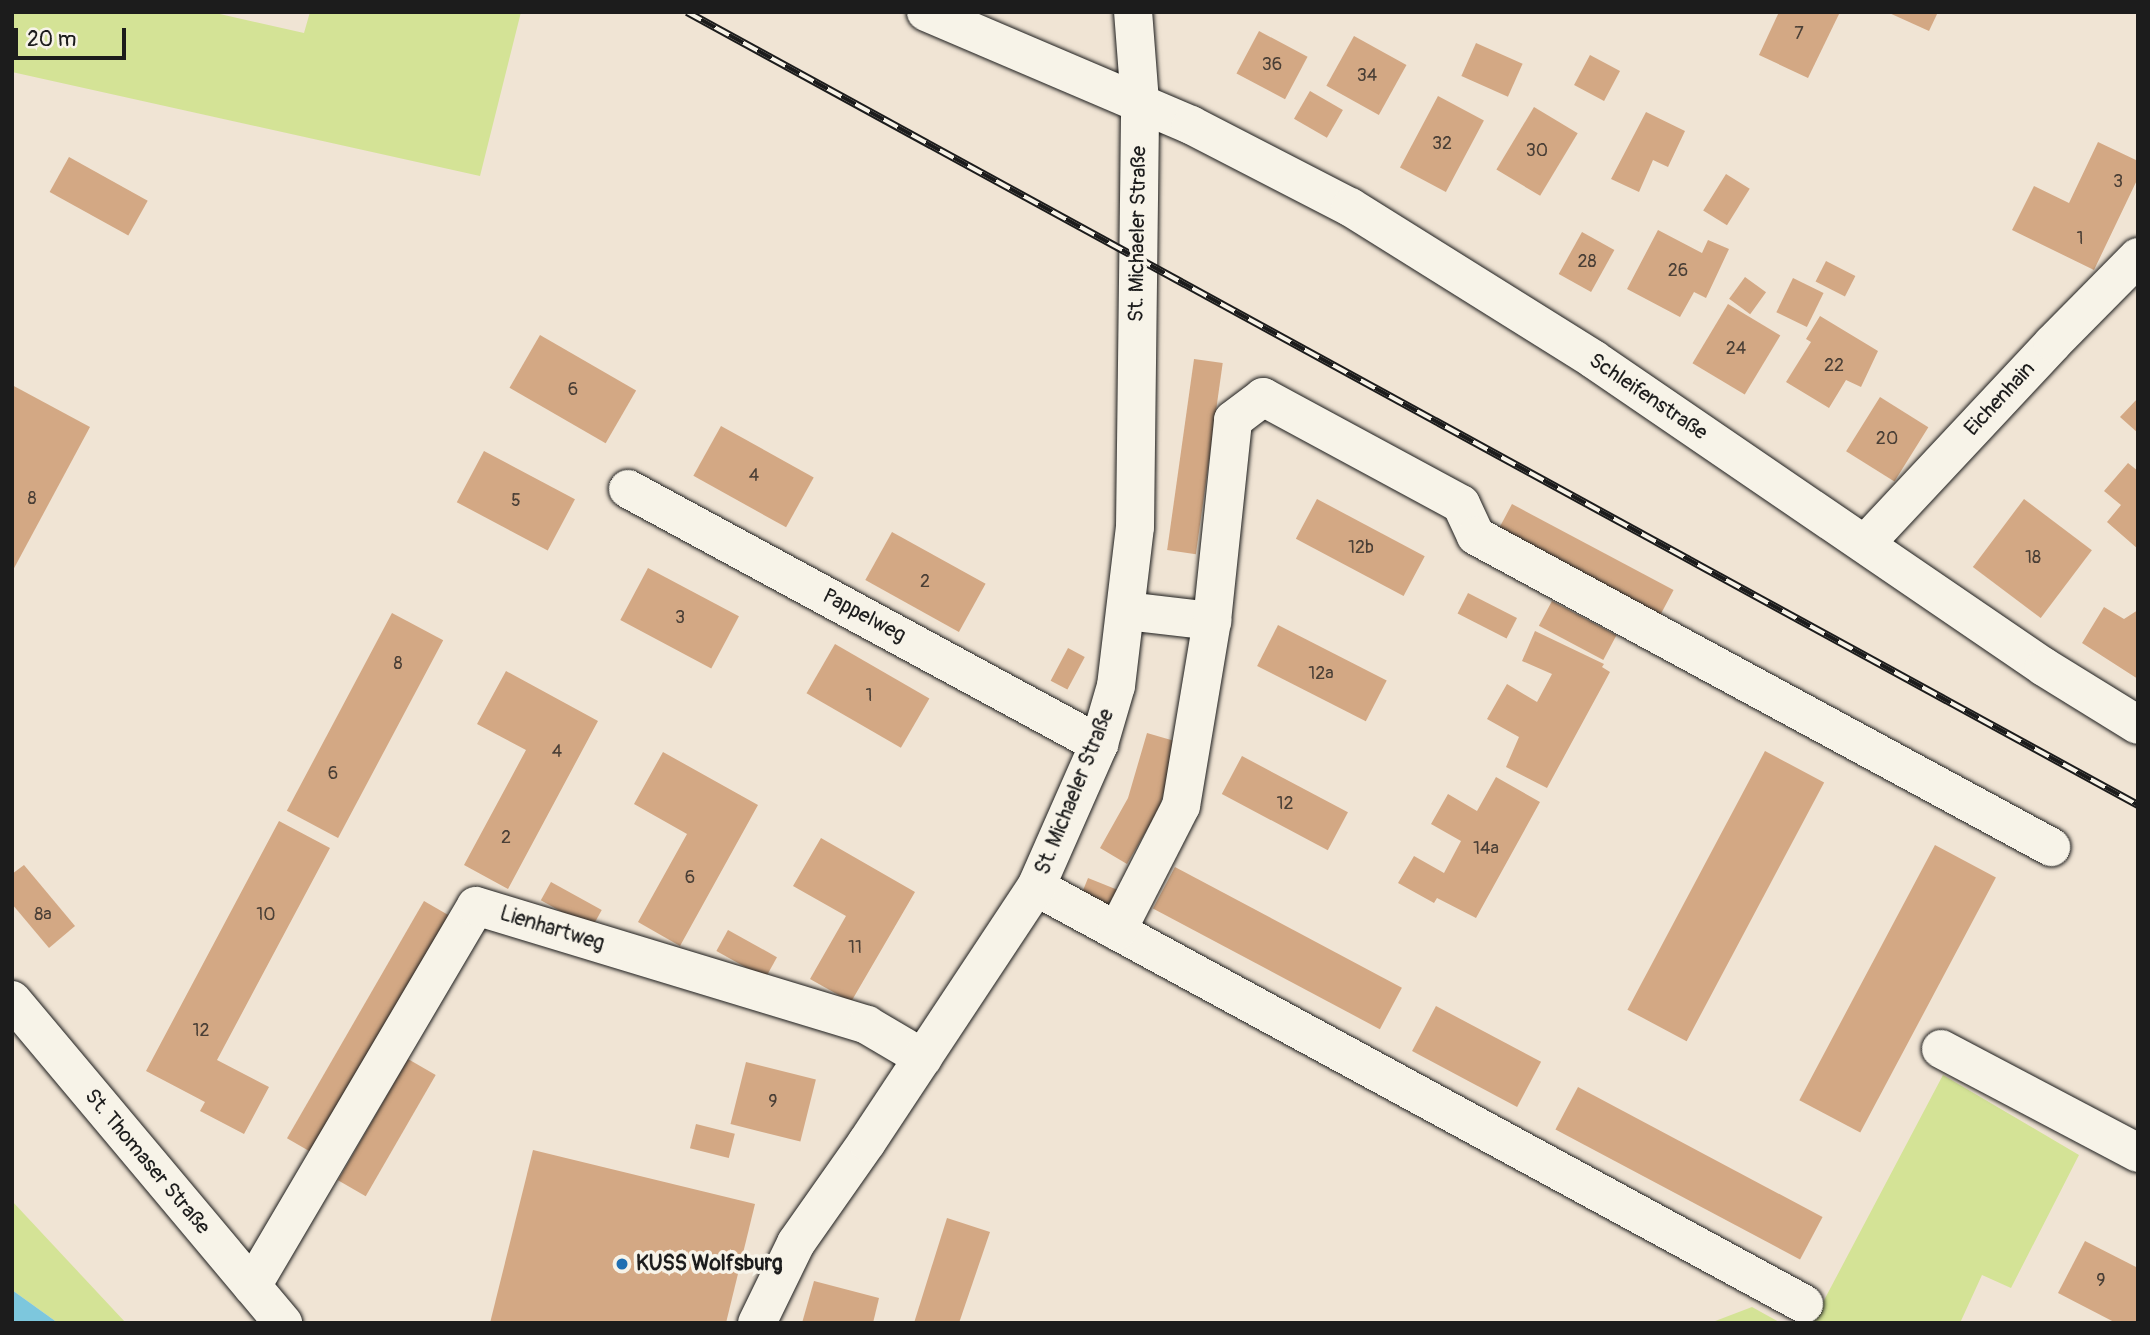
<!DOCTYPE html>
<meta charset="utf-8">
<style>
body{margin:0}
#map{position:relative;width:2150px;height:1335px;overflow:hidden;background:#f0e4d4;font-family:Pangolin,sans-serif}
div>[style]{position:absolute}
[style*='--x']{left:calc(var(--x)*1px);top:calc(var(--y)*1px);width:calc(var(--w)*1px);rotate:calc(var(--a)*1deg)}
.green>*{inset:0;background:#d4e396}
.water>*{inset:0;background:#7dc7dd}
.building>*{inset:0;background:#d3a884;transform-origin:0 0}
.roads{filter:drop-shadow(0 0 2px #1c1c1c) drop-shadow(0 0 2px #1c1c1c)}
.minor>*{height:38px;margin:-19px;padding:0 19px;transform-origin:19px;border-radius:19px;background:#f7f3e8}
.major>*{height:38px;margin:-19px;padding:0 19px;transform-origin:19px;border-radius:19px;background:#f7f3e8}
.rail>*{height:8px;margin-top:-4px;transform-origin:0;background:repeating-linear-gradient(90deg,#f7f3e8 0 16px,#1c1c1c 0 32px);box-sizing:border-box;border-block:2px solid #1c1c1c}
.dots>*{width:19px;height:19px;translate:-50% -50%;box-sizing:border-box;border:4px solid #f7f3e8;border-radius:50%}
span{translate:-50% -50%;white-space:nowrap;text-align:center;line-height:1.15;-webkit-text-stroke:7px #f7f3e8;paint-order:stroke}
.number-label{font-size:18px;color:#4a3f36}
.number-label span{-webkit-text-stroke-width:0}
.street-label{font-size:21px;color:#1c1c1c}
.poi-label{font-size:21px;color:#1c1c1c;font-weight:700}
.left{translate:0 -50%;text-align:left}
.frame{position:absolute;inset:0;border:14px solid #1c1c1c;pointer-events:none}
.scale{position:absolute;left:14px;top:28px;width:112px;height:32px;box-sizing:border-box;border:4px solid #1c1c1c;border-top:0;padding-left:9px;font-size:21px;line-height:24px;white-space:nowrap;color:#1c1c1c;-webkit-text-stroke:5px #f7f3e8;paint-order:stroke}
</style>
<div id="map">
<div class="green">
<i style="clip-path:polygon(12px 12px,211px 12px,304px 33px,310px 12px,521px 12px,480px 176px,12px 72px)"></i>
<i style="clip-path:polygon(1943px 1075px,2079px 1155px,2011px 1288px,1982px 1275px,1960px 1323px,1812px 1323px)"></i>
<i style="clip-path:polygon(12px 1201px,126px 1323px,58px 1323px,12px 1290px)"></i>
<i style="clip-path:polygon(1752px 1307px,1781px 1323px,1710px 1323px)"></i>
</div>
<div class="water">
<i style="clip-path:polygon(12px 1290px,58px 1323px,12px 1323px)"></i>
</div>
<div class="building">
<i style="clip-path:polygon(1779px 12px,1840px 12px,1808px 78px,1759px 55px)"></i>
<i style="clip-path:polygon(1887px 12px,1938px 12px,1929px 31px)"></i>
<i style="left:1259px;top:31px;width:55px;height:48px;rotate:28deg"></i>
<i style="left:1354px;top:36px;width:60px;height:57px;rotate:29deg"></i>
<i style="left:1476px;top:43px;width:51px;height:36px;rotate:24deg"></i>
<i style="left:1590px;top:55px;width:34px;height:34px;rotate:28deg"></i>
<i style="left:1310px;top:91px;width:38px;height:32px;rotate:30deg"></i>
<i style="left:1438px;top:96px;width:52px;height:81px;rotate:28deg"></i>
<i style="left:1534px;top:107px;width:51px;height:73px;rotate:31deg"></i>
<i style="clip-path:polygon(1646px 112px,1685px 131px,1668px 167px,1653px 160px,1639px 192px,1611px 179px)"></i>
<i style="clip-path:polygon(2098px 142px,2138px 161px,2138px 178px,2094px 270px,2012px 230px,2034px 186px,2069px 203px)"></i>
<i style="left:69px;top:157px;width:90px;height:40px;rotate:29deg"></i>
<i style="left:1726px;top:174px;width:28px;height:43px;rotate:32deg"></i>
<i style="clip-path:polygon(1658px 230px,1702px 253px,1708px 240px,1729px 249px,1706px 298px,1694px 292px,1680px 317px,1627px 289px)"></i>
<i style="left:1582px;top:232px;width:37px;height:48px;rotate:29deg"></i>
<i style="left:1826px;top:261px;width:33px;height:23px;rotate:27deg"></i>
<i style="left:1745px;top:277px;width:26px;height:27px;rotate:36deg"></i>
<i style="left:1793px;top:278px;width:34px;height:38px;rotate:26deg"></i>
<i style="left:1728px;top:304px;width:61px;height:69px;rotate:31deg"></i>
<i style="clip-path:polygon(1820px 316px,1878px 351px,1861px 387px,1846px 380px,1829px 408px,1786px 382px,1811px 342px,1806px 339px)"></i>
<i style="left:540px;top:335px;width:111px;height:61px;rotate:30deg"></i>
<i style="left:1194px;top:359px;width:29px;height:193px;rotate:8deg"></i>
<i style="clip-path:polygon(12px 385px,90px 427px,12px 572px)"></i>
<i style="left:1880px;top:397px;width:57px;height:64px;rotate:32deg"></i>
<i style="clip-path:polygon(2138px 398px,2138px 433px,2120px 417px)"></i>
<i style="left:721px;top:426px;width:106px;height:57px;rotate:29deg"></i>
<i style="left:484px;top:451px;width:103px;height:58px;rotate:28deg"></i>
<i style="clip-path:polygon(2128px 463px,2138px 471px,2138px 549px,2107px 522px,2121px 505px,2104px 491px)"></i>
<i style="left:1317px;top:499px;width:122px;height:45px;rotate:28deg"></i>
<i style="left:2024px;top:499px;width:85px;height:85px;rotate:37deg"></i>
<i style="left:1512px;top:504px;width:183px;height:30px;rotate:28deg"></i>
<i style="left:892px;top:532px;width:107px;height:55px;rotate:29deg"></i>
<i style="left:648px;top:568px;width:103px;height:59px;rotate:28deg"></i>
<i style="left:1468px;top:593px;width:55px;height:23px;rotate:27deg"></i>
<i style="left:1552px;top:601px;width:73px;height:28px;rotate:28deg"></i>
<i style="clip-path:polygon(2104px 607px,2124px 619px,2138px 610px,2138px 679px,2082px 643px)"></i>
<i style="left:392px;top:613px;width:58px;height:224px;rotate:28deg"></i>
<i style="left:1278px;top:625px;width:122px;height:46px;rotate:27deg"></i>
<i style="clip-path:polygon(1535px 631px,1604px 664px,1602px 667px,1610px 672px,1547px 788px,1506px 767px,1519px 737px,1487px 719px,1507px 684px,1537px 702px,1552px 674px,1522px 661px)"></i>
<i style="left:835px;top:644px;width:109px;height:57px;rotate:30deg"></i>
<i style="left:1068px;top:648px;width:19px;height:37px;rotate:28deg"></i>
<i style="clip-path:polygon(506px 671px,598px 721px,508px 889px,464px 865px,526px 750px,477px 724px)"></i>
<i style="clip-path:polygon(1147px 733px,1178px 742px,1159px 809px,1127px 864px,1100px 848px,1128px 798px)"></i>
<i style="left:1765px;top:751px;width:67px;height:293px;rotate:28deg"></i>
<i style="clip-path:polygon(663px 752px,758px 805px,680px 946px,638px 922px,687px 834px,634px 804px)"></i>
<i style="left:1242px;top:756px;width:120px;height:43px;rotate:28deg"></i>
<i style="clip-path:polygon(1496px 777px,1540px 802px,1476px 918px,1437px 898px,1434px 903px,1398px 883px,1414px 856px,1444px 873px,1461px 841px,1431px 824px,1448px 794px,1477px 811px)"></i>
<i style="clip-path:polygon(279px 821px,330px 848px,217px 1060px,269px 1087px,244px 1134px,200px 1111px,205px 1102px,146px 1071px)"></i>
<i style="clip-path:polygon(821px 838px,915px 892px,851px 1002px,810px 979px,846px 916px,793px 886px)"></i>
<i style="left:1935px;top:845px;width:69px;height:289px;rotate:28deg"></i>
<i style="clip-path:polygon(24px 865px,75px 926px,49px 948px,12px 904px,12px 874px)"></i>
<i style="left:1175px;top:867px;width:257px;height:47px;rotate:28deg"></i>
<i style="left:1088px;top:878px;width:35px;height:17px;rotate:22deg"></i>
<i style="left:551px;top:882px;width:58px;height:21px;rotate:29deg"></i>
<i style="left:424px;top:901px;width:30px;height:274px;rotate:30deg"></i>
<i style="left:728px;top:930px;width:56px;height:24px;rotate:29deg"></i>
<i style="left:1436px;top:1006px;width:119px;height:51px;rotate:28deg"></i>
<i style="left:408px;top:1059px;width:32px;height:140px;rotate:30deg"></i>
<i style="left:746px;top:1062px;width:72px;height:64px;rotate:14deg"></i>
<i style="left:1578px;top:1087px;width:277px;height:48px;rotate:28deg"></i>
<i style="left:696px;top:1124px;width:40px;height:25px;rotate:14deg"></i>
<i style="clip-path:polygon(533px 1150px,755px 1204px,726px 1323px,490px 1323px)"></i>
<i style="clip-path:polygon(947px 1218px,990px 1232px,959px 1323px,914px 1323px)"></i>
<i style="clip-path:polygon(2085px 1241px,2138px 1268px,2138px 1323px,2116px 1323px,2058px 1293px)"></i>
<i style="clip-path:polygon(814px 1281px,879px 1298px,873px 1323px,802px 1323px)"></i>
</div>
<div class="roads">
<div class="minor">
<i style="--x:926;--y:12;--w:288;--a:23.1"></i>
<i style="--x:1191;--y:125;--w:179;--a:27.3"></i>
<i style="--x:1350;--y:207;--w:287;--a:32"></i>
<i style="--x:1593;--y:359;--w:546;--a:34.33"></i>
<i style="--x:2044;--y:667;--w:110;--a:31.7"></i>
<i style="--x:628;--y:489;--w:536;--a:28.43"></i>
<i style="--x:1865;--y:544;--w:275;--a:-46.9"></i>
<i style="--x:2053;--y:343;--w:121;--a:-45.3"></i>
<i style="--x:1127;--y:611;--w:86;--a:6.7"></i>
<i style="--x:1036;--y:887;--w:874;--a:28.5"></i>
<i style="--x:1117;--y:931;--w:140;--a:-62.9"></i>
<i style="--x:1181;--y:806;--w:188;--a:-80.5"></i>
<i style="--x:1212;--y:621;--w:202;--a:-84"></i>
<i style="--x:1233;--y:420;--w:38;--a:-37"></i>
<i style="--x:1263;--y:397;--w:225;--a:28.4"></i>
<i style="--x:1461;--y:504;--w:35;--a:65"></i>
<i style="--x:1476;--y:536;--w:654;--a:28.41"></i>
<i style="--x:1941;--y:1049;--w:223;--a:27.8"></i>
<i style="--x:252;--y:1286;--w:441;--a:-59.5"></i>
<i style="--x:476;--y:906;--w:409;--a:16.9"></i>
<i style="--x:867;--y:1025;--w:65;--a:30.5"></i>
</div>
<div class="major">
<i style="--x:12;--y:1000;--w:422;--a:50"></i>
<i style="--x:757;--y:1323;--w:89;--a:-64"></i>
<i style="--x:796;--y:1243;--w:123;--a:-54.9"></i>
<i style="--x:867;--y:1142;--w:306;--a:-56.5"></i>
<i style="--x:1036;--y:887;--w:156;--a:-66.2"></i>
<i style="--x:1099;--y:744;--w:60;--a:-73.7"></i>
<i style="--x:1116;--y:686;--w:160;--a:-83.2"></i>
<i style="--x:1135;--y:527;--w:425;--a:-89.3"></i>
<i style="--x:1140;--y:102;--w:90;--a:-94.4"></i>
</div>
</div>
<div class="rail">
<i style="--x:687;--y:12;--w:1654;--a:28.66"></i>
</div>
<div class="dots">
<i style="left:622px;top:1264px;background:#1f6fb2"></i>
</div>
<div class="number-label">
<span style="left:1799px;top:34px">7</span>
<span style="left:1272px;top:65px">36</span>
<span style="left:1367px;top:76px">34</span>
<span style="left:1442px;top:144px">32</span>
<span style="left:1537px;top:151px">30</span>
<span style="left:2118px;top:182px">3</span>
<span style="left:2080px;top:239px">1</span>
<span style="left:1587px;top:262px">28</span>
<span style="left:1678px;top:271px">26</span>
<span style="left:1736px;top:349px">24</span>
<span style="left:1834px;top:366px">22</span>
<span style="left:573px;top:390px">6</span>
<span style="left:1887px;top:439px">20</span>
<span style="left:754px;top:476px">4</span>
<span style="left:32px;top:499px">8</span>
<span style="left:516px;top:501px">5</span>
<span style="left:1361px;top:548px">12b</span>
<span style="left:2033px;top:558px">18</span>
<span style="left:925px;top:582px">2</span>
<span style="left:680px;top:618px">3</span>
<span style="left:398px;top:664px">8</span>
<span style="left:1321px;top:674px">12a</span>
<span style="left:869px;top:696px">1</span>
<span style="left:557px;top:752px">4</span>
<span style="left:333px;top:774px">6</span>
<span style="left:1285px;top:804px">12</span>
<span style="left:506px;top:838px">2</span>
<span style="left:1486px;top:849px">14a</span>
<span style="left:690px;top:878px">6</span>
<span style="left:43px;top:915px">8a</span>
<span style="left:266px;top:915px">10</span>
<span style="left:855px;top:948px">11</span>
<span style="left:201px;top:1031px">12</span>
<span style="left:773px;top:1102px">9</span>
<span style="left:2101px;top:1281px">9</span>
</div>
<div class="street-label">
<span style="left:1138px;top:234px;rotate:-89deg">St. Michaeler Straße</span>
<span style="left:1648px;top:397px;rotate:34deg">Schleifenstraße</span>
<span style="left:2000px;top:399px;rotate:-47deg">Eichenhain</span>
<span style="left:864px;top:616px;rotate:28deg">Pappelweg</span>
<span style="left:1075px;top:792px;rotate:-68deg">St. Michaeler Straße</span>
<span style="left:552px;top:929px;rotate:17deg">Lienhartweg</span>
<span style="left:147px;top:1162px;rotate:50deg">St. Thomaser Straße</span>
</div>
<div class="poi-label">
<span class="left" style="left:636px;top:1264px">KUSS Wolfsburg</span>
</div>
<div class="frame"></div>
<div class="scale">20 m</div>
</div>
